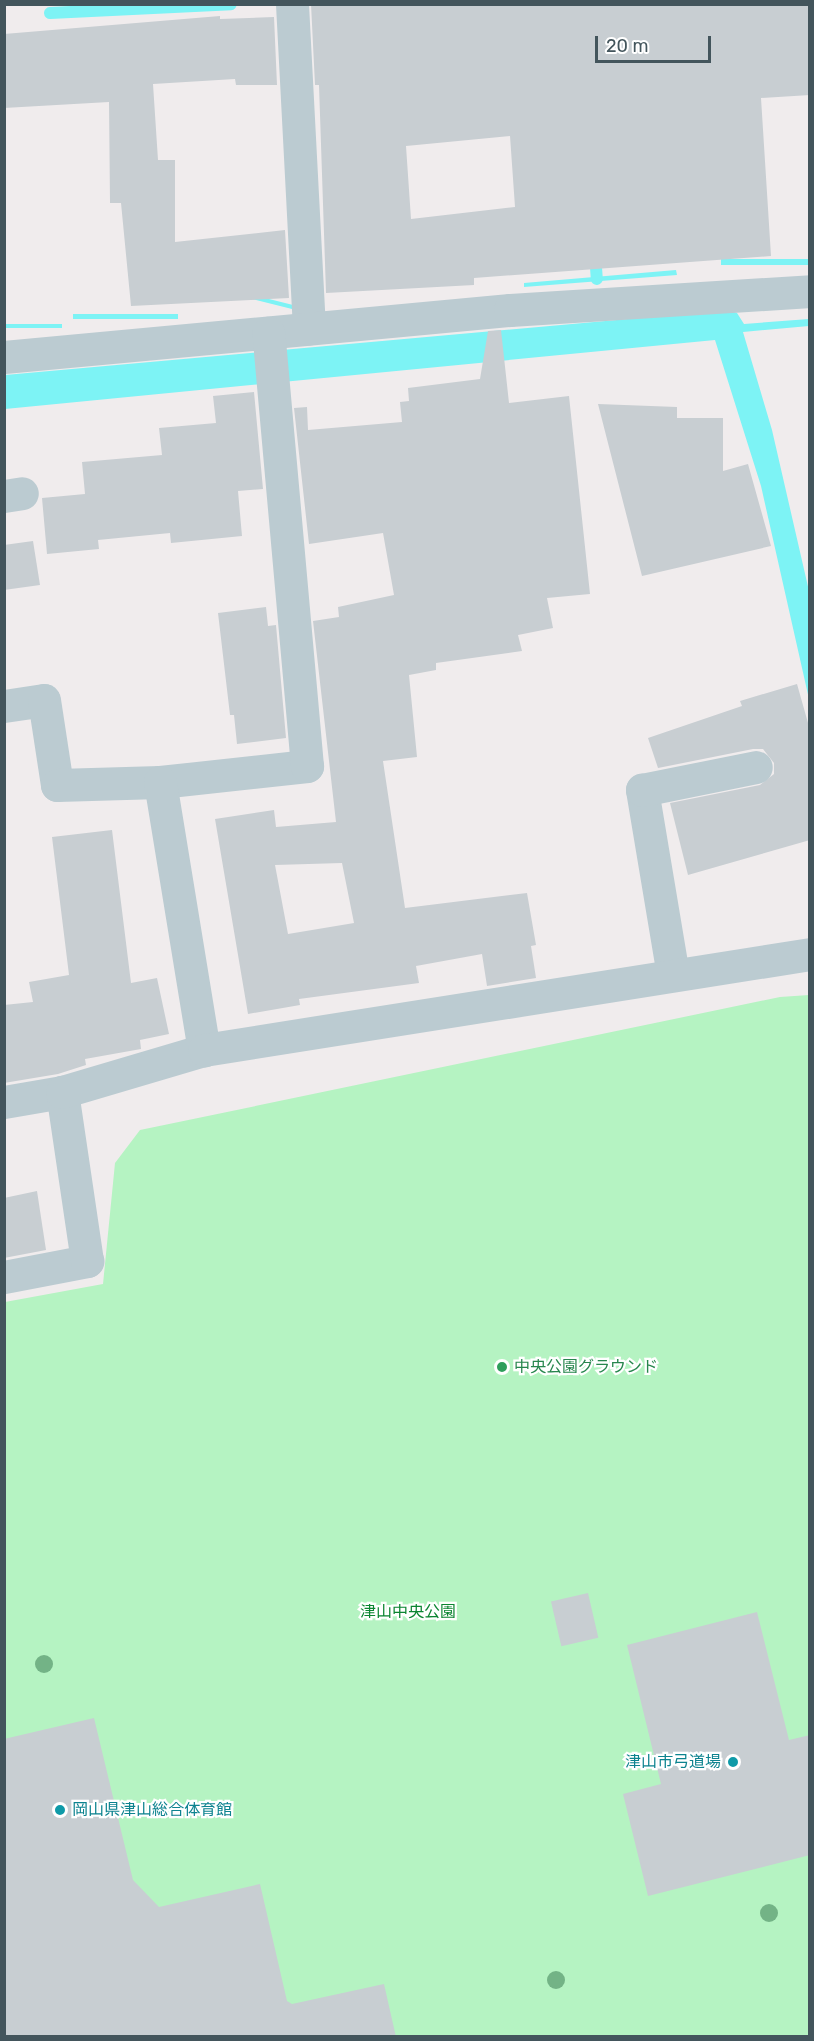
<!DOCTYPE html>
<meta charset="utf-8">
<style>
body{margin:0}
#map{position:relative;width:814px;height:2041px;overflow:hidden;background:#f0eced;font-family:Rubik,"Noto Sans JP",sans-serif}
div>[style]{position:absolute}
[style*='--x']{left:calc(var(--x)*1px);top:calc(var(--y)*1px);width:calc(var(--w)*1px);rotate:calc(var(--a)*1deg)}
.green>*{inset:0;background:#b5f3c2}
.water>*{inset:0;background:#7df3f5;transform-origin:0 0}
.stream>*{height:12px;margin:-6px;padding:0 6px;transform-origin:6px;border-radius:6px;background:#7df3f5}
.building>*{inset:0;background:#c8ced2;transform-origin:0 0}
.minor>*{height:33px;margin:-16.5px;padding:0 16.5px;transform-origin:16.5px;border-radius:16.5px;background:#bbcbd1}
.trees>*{width:18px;height:18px;margin:-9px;border-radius:50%;background:#73b386}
.dots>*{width:16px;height:16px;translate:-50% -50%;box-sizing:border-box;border:3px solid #fff;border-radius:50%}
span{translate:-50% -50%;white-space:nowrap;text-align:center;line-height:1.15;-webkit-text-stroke:4.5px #fff;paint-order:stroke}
.leisure-label{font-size:16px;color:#27864d}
.left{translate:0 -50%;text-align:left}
.park-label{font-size:16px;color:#0c8532}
.culture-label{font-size:16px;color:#0d838f}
.right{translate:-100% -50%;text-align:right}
.frame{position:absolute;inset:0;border:6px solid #43555c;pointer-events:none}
.scale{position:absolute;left:595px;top:36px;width:116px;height:27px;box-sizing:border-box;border:3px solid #43555c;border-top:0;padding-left:8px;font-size:18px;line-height:21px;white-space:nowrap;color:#43555c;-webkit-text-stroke:4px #fff;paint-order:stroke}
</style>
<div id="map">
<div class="green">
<i style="clip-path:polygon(809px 995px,809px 2036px,5px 2036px,5px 1302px,103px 1284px,115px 1163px,140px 1130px,780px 997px)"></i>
</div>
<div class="water">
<i style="left:809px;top:259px;width:6px;height:88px;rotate:90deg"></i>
<i style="clip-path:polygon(676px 270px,677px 275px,524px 287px,524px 283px)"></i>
<i style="left:293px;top:305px;width:4px;height:85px;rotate:104deg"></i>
<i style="clip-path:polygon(728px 310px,737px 313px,744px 324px,809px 319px,809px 326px,743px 332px,772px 430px,809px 591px,809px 699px,761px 486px,715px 340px,5px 409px,5px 375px)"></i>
<i style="left:178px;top:314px;width:5px;height:105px;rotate:90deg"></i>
<i style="left:62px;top:324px;width:4px;height:57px;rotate:90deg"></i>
</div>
<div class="stream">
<i style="--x:50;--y:13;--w:181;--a:-2.8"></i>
<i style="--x:595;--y:253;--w:26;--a:86"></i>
</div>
<div class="building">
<i style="clip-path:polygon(evenodd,311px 4px,810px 4px,810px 95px,761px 98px,771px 256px,474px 278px,474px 285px,326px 293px,319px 85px,315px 85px,311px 4px,510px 136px,515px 207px,411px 219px,406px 146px,510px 136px)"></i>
<i style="clip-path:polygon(220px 16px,220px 19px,274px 17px,277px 85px,236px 85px,235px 79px,153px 84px,158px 160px,175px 160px,175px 242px,285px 230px,289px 298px,131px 306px,121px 203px,110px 203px,109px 102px,4px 108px,4px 34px)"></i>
<i style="clip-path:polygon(evenodd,501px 330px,509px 403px,569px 396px,590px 594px,547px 598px,553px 628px,518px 635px,522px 651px,436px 663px,436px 670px,409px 675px,417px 757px,383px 761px,405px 908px,527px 893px,536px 945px,531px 946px,536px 978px,487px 986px,482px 954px,416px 966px,419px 983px,299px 999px,300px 1005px,248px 1014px,215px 819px,274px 810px,276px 827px,336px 822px,313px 621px,339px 617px,338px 607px,394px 595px,383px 533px,309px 544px,294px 408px,307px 407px,308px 430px,402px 422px,400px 402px,409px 401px,408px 388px,480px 379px,488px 331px,501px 330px,342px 863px,354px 923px,288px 934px,275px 865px,342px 863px)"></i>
<i style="clip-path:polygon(254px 392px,263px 489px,238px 491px,242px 536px,171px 543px,170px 533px,98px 540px,99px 549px,47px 554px,42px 498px,85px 494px,82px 462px,162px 455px,159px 428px,216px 423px,213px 396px)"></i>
<i style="clip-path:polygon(598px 404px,677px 407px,677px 418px,723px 418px,723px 471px,748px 464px,771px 546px,642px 576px)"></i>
<i style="clip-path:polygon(33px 541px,40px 585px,4px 590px,4px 545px)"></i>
<i style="clip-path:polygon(266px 607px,268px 626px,276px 625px,286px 738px,237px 744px,234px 715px,230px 715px,218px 613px)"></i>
<i style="clip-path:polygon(797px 684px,810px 730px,810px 840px,688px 875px,670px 803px,760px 785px,774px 774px,774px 763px,763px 749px,753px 749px,658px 768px,648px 738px,742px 706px,740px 701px)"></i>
<i style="clip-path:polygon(112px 830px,131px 983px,157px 978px,169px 1034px,140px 1040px,141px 1049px,85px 1059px,86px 1065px,58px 1074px,4px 1083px,4px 1005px,33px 1002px,29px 982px,69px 975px,52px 837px)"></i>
<i style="clip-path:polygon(37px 1191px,46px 1250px,4px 1258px,4px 1198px)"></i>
<i style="left:588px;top:1593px;width:46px;height:38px;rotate:77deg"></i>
<i style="clip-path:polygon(757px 1612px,789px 1740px,810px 1735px,810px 1855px,648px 1896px,623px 1794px,661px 1784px,627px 1645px)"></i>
<i style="clip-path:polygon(94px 1718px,133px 1880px,159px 1907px,260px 1884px,287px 2001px,292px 2004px,384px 1984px,396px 2037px,4px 2037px,4px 1739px)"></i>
</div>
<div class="minor">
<i style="--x:292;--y:4;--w:325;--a:87"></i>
<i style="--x:4;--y:357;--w:508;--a:-5.31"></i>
<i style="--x:510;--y:310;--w:301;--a:-3.6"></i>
<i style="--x:4;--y:496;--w:18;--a:-9"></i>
<i style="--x:4;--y:706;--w:40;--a:-8.5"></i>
<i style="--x:44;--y:700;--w:86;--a:81.3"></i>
<i style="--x:57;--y:785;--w:103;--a:-1.7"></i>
<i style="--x:160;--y:782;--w:148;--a:-6.2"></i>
<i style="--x:307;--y:766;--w:435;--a:-95.1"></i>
<i style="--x:160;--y:782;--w:272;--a:80.7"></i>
<i style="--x:673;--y:975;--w:188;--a:-99.5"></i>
<i style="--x:642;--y:790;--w:116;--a:-11.4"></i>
<i style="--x:4;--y:1102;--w:59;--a:-9.8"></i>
<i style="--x:4;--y:1277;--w:85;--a:-10.9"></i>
<i style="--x:87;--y:1261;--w:171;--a:-98.4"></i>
<i style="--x:62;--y:1092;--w:148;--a:-16.5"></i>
<i style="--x:204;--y:1050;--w:614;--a:-9"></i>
</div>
<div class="trees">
<i style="left:44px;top:1664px"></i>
<i style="left:769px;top:1913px"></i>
<i style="left:556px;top:1980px"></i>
</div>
<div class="dots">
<i style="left:502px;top:1367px;background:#2e9e5b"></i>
<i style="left:733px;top:1762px;background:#0f9aa8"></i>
<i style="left:60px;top:1810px;background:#0f9aa8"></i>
</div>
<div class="leisure-label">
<span class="left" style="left:514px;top:1367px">中央公園グラウンド</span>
</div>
<div class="park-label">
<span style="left:408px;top:1612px">津山中央公園</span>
</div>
<div class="culture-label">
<span class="right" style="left:721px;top:1762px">津山市弓道場</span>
<span class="left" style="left:72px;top:1810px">岡山県津山総合体育館</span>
</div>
<div class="frame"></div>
<div class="scale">20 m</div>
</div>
